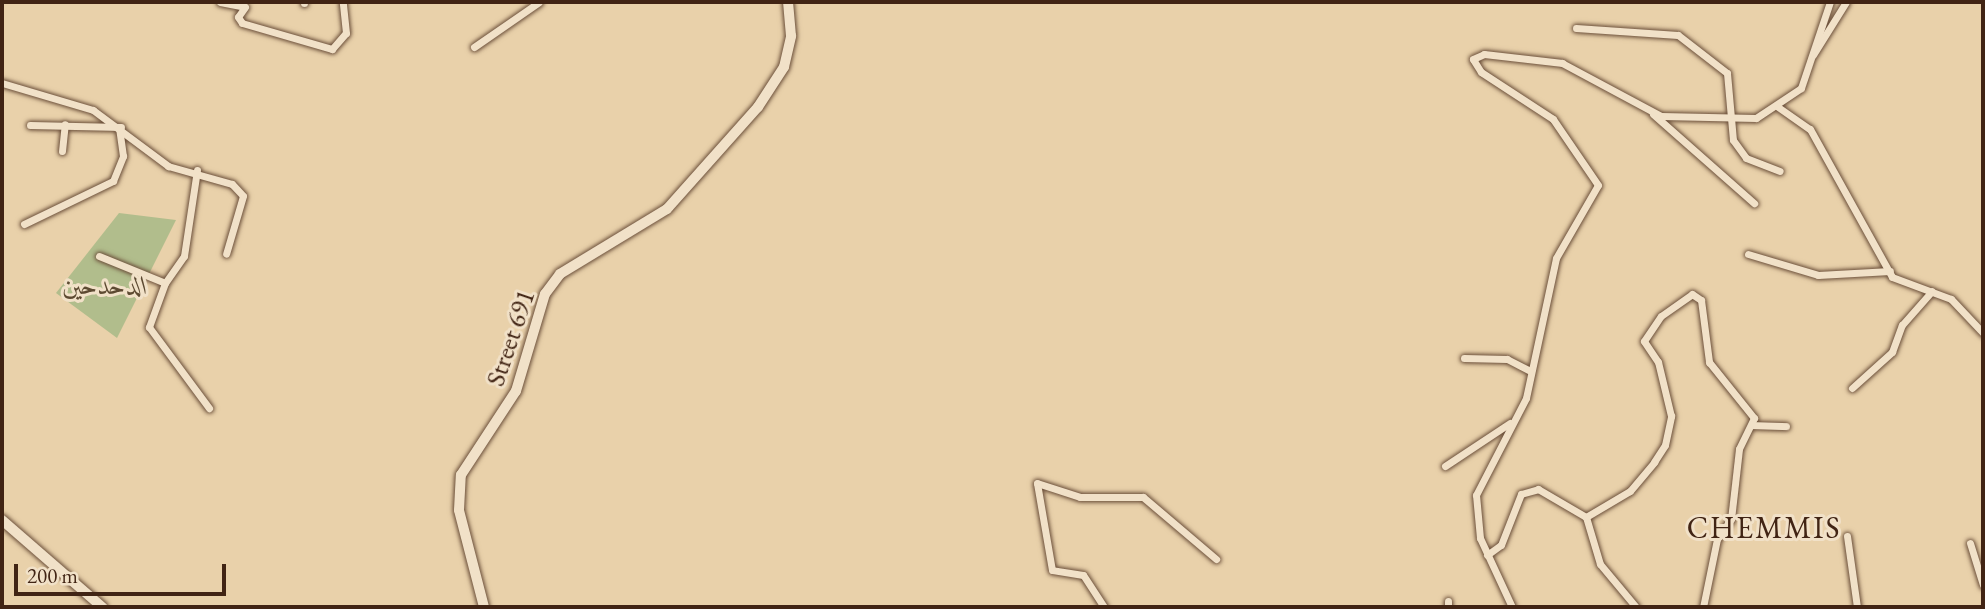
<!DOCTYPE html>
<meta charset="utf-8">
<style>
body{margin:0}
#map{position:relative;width:1985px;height:609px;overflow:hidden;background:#e9d1aa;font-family:"EB Garamond",Amiri,serif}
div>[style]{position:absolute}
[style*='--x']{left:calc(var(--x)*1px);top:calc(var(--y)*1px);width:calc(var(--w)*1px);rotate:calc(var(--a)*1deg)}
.green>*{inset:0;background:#b1bd8c}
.roads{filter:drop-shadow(0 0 2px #6b4f3a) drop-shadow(0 0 2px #6b4f3a)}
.minor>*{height:7px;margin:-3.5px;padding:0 3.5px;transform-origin:3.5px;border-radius:3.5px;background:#f1e1c8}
.secondary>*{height:10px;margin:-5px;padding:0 5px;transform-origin:5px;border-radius:5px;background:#f1e1c8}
span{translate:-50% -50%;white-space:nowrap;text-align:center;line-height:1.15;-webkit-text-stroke:6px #f1e1c8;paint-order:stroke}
.park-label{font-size:26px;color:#5d4a32;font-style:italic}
.street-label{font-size:26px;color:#412414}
.quarter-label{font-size:30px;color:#412414;letter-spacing:2px}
.frame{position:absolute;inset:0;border:4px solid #412414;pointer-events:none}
.scale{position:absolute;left:14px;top:564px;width:212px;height:32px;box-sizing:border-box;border:4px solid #412414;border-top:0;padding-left:9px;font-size:21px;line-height:24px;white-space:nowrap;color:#412414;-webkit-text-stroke:5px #f1e1c8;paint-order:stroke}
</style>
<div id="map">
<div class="green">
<i style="clip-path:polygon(119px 213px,176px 220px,117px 338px,56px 293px)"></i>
</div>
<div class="roads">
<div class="minor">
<i style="--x:220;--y:2;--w:25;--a:11"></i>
<i style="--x:245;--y:7;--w:12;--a:125"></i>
<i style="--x:238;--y:17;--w:7;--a:56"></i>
<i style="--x:242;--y:23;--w:94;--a:16.1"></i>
<i style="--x:332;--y:49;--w:21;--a:-49"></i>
<i style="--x:346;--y:33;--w:31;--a:-96"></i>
<i style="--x:304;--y:3;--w:1;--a:-90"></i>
<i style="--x:1576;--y:28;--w:102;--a:3.9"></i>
<i style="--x:1678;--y:35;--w:62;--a:37.8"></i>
<i style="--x:1727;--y:73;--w:67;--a:84.9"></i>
<i style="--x:1733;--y:140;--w:22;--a:54"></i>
<i style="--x:1746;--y:158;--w:36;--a:21"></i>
<i style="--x:474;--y:47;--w:79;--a:-34.7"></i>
<i style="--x:1813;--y:55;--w:62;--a:-58.1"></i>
<i style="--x:2;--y:83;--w:95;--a:16.5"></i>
<i style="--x:93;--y:110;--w:94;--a:36.7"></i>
<i style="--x:168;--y:166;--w:66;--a:15.7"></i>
<i style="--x:232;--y:184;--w:16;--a:47"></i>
<i style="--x:243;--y:196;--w:60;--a:106.3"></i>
<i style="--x:1778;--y:107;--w:39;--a:35"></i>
<i style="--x:1810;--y:129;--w:169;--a:61"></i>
<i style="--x:1892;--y:277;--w:63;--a:20.4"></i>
<i style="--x:1951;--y:299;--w:47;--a:46.7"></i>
<i style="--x:1653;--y:114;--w:135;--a:41.4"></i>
<i style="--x:30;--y:125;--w:91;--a:1.3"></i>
<i style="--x:62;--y:151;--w:27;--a:-84"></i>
<i style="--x:197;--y:170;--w:87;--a:98.6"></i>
<i style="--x:184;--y:256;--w:33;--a:125"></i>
<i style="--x:165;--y:283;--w:47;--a:110"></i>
<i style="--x:149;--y:327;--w:101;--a:53.5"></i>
<i style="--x:24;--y:224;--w:99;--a:-25.8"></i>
<i style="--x:113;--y:181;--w:27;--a:-68"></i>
<i style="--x:123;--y:156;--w:27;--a:-98"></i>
<i style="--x:1748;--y:254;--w:73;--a:16.7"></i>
<i style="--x:1818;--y:275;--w:72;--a:-3.2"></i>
<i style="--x:99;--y:256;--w:71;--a:22.2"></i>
<i style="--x:1464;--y:358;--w:43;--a:1.3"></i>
<i style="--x:1507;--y:359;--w:27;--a:27"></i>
<i style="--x:1852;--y:388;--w:54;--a:-42"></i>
<i style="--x:1892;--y:352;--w:29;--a:-70"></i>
<i style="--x:1902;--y:325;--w:45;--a:-48.6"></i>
<i style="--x:1753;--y:425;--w:33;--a:2"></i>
<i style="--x:1445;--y:466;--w:78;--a:-33.5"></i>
<i style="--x:1586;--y:517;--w:49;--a:73.4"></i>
<i style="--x:1600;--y:564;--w:56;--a:50.1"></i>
<i style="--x:1847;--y:536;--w:72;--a:82"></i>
<i style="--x:1970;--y:543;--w:44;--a:72.8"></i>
<i style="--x:1487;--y:555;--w:17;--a:-36"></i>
<i style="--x:1501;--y:545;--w:55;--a:-68.6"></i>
<i style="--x:1521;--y:494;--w:18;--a:-16"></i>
<i style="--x:1538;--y:489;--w:56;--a:30.3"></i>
<i style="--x:1586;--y:517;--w:51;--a:-30.6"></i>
<i style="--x:1630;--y:491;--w:38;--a:-50"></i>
<i style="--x:1654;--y:462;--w:20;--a:-57"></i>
<i style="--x:1665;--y:445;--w:30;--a:-78"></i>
<i style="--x:1671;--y:416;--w:56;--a:-103.5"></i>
<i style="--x:1658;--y:362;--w:25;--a:-124"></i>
<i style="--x:1644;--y:341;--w:30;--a:-56"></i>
<i style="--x:1661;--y:316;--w:38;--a:-35"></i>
<i style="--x:1692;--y:294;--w:11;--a:34"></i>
<i style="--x:1701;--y:300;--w:63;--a:82.6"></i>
<i style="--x:1709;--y:362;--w:72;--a:51.2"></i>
<i style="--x:1754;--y:418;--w:34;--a:116"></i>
<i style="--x:1739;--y:449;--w:70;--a:96.5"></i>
<i style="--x:1731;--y:519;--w:24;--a:125"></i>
<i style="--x:1717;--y:539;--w:69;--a:101.6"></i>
<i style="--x:1104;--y:607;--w:38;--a:-123"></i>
<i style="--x:1083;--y:575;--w:31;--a:-171"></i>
<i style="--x:1052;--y:570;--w:88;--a:-99.8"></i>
<i style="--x:1037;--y:483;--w:45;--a:18"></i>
<i style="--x:1080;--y:497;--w:63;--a:0"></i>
<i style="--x:1143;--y:497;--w:96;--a:40.3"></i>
<i style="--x:1448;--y:607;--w:6;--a:-90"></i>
<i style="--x:1512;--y:607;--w:76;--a:-114.9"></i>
<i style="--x:1480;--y:538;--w:43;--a:-95.3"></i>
<i style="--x:1476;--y:495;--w:109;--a:-62.7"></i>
<i style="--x:1526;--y:398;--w:143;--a:-77.9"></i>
<i style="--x:1556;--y:258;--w:84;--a:-60.1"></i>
<i style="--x:1598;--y:185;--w:80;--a:-124.3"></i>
<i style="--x:1553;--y:119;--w:86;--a:-146.9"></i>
<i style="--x:1481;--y:72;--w:15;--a:-122"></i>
<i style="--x:1473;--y:59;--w:12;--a:-24"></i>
<i style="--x:1484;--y:54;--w:79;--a:6.6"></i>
<i style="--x:1562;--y:63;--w:112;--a:28.2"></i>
<i style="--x:1661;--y:116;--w:95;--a:1.2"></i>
<i style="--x:1756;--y:118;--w:54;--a:-33.7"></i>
<i style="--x:1801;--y:88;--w:91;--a:-71.4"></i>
</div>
<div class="secondary">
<i style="--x:2;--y:520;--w:133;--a:41"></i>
<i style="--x:484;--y:607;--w:100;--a:-104.5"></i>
<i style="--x:459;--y:510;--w:35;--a:-87"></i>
<i style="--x:461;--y:475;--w:100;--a:-56.8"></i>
<i style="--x:516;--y:391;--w:101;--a:-73.4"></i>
<i style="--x:545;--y:294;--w:25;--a:-53"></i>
<i style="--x:560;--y:274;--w:125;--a:-31.3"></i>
<i style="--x:667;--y:209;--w:137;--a:-48.3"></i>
<i style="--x:758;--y:107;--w:48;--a:-57"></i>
<i style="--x:784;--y:67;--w:32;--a:-77"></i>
<i style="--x:791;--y:36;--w:34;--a:-95"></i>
</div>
</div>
<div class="park-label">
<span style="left:105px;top:286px">الدحدحين</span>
</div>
<div class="street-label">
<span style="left:511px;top:338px;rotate:-71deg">Street 691</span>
</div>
<div class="quarter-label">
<span style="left:1764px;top:528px">CHEMMIS</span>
</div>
<div class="frame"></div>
<div class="scale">200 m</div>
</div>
